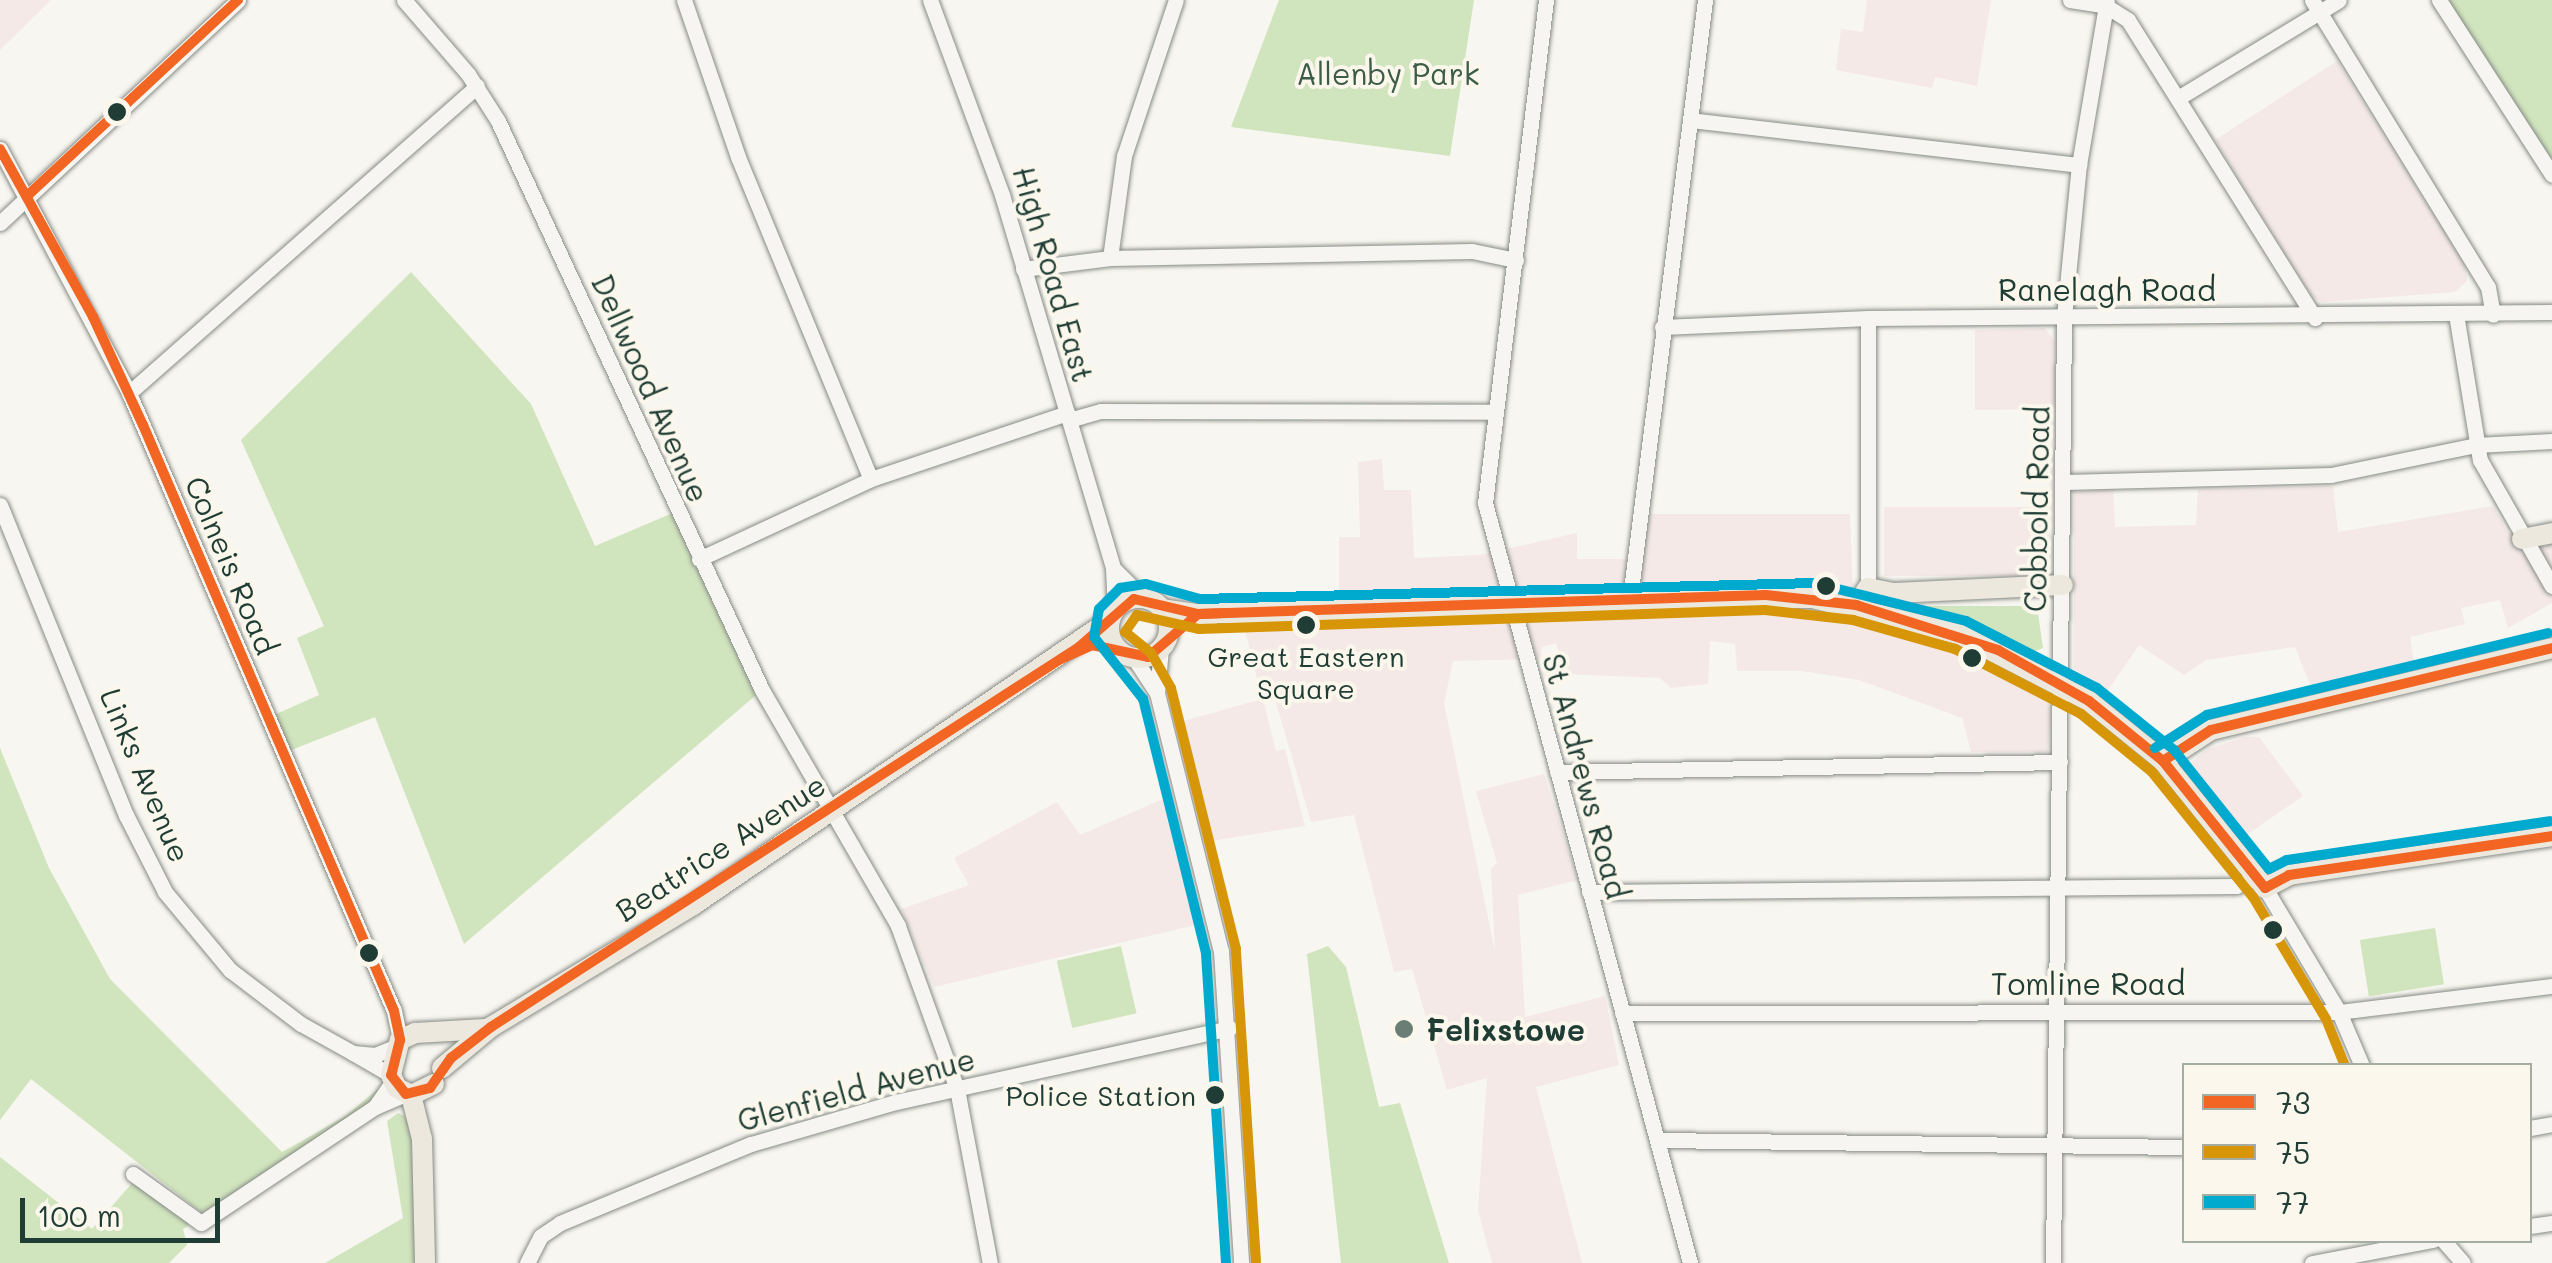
<!DOCTYPE html>
<style>
body{margin:0}
#map{position:relative;width:2552px;height:1263px;overflow:hidden;background:#f8f6f0;font-family:Mali,sans-serif}
div>[style]{position:absolute}
[style*='--x']{left:calc(var(--x)*1px);top:calc(var(--y)*1px);width:calc(var(--w)*1px);rotate:calc(var(--a)*1deg)}
.built>*{inset:0;background:#f4e9e6;transform-origin:0 0}
.green>*{inset:0;background:#d0e4bd;transform-origin:0 0}
.roads{filter:drop-shadow(0 0 2px #868b86) drop-shadow(0 0 2px #868b86)}
.minor>*{height:15px;margin:-7.5px;padding:0 7.5px;transform-origin:7.5px;border-radius:7.5px;background:#f6f5f1}
.major>*{height:20px;margin:-10px;padding:0 10px;transform-origin:10px;border-radius:10px;background:#ede8dd}
.major>.ring{margin:-10px;padding:0;box-sizing:content-box;background:none;border:20px solid #ede8dd;border-radius:50%}
.bus-1>*{height:10px;margin:-5px;padding:0 5px;transform-origin:5px;border-radius:5px;background:#f26522}
.bus-2>*{height:10px;margin:-5px;padding:0 5px;transform-origin:5px;border-radius:5px;background:#d79608}
.bus-3>*{height:10px;margin:-5px;padding:0 5px;transform-origin:5px;border-radius:5px;background:#00a9ce}
.dots>*{width:28px;height:28px;translate:-50% -50%;box-sizing:border-box;border:5px solid #fbf7ec;border-radius:50%}
span{translate:-50% -50%;white-space:nowrap;text-align:center;line-height:1.15;-webkit-text-stroke:8px #fbf7ec;paint-order:stroke}
.bus-label{font-size:28px;color:#1f3d34}
.right{translate:-100% -50%;text-align:right}
.park-label{font-size:30px;color:#3c5c47}
.street-label{font-size:30px;color:#1f3d34}
.poi-label{font-size:30px;color:#1f3d34;font-weight:700}
.left{translate:0 -50%;text-align:left}
.legend{position:absolute;left:2182px;top:1063px;width:350px;height:180px;box-sizing:border-box;background:#fbf7ec;border:2px solid #a3ada2;margin:0;padding:12px 18px;list-style:none;font-size:30px;color:#1f3d34}
.legend li{display:flex;align-items:center;gap:20px;height:50px}
.legend b{width:50px;border:2px solid #a3ada2}
.scale{position:absolute;left:20px;top:1198px;width:200px;height:45px;box-sizing:border-box;border:5px solid #1f3d34;border-top:0;padding-left:12px;font-size:30px;line-height:35px;white-space:nowrap;color:#1f3d34;-webkit-text-stroke:8px #fbf7ec;paint-order:stroke}
</style>
<div id="map">
<div class="built">
<i style="clip-path:polygon(0 0,51px 0,0 50px)"></i>
<i style="clip-path:polygon(1867px 0,1991px 0,1977px 86px,1935px 77px,1932px 88px,1836px 70px,1841px 29px,1863px 32px)"></i>
<i style="clip-path:polygon(2337px 61px,2465px 265px,2467px 281px,2455px 292px,2322px 302px,2311px 296px,2215px 140px)"></i>
<i style="clip-path:polygon(2045px 328px,2055px 342px,2055px 409px,1975px 410px,1975px 330px)"></i>
<i style="clip-path:polygon(1382px 459px,1384px 490px,1411px 490px,1414px 558px,1479px 555px,1577px 533px,1577px 559px,1640px 559px,1646px 514px,1850px 514px,1854px 622px,1937px 644px,2052px 697px,2048px 752px,1971px 752px,1962px 718px,1859px 680px,1802px 671px,1737px 671px,1735px 644px,1710px 641px,1708px 684px,1671px 688px,1660px 678px,1564px 674px,1556px 643px,1542px 647px,1540px 659px,1453px 661px,1444px 703px,1495px 952px,1491px 869px,1497px 863px,1476px 791px,1544px 774px,1578px 880px,1518px 895px,1525px 1017px,1605px 996px,1619px 1065px,1536px 1087px,1582px 1263px,1492px 1263px,1478px 1210px,1487px 1078px,1447px 1090px,1412px 969px,1394px 972px,1354px 815px,1311px 822px,1274px 696px,1263px 700px,1276px 751px,1285px 749px,1305px 826px,1211px 841px,1180px 722px,1262px 699px,1245px 630px,1339px 628px,1339px 537px,1360px 537px,1358px 462px)"></i>
<i style="clip-path:polygon(2333px 486px,2338px 532px,2493px 506px,2508px 533px,2552px 525px,2552px 603px,2508px 628px,2500px 600px,2461px 608px,2465px 624px,2410px 637px,2414px 662px,2311px 687px,2295px 647px,2206px 660px,2184px 675px,2139px 645px,2108px 690px,2074px 670px,2074px 492px,2113px 489px,2115px 527px,2196px 525px,2198px 489px)"></i>
<i style="left:1884px;top:507px;width:166px;height:69px"></i>
<i style="clip-path:polygon(2246px 737px,2259px 737px,2303px 796px,2239px 840px,2181px 771px,2208px 749px)"></i>
<i style="clip-path:polygon(1170px 796px,1200px 924px,934px 987px,901px 909px,969px 885px,954px 858px,1057px 802px,1080px 835px)"></i>
</div>
<div class="green">
<i style="clip-path:polygon(1279px 0,1474px 0,1450px 156px,1231px 127px)"></i>
<i style="clip-path:polygon(2444px 0,2552px 0,2552px 167px)"></i>
<i style="clip-path:polygon(411px 272px,531px 404px,595px 546px,675px 512px,762px 690px,464px 944px,375px 717px,289px 751px,274px 715px,319px 695px,297px 638px,324px 626px,241px 440px)"></i>
<i style="clip-path:polygon(1910px 606px,2037px 606px,2043px 648px,2033px 652px,1960px 619px)"></i>
<i style="clip-path:polygon(0 748px,49px 868px,110px 979px,282px 1152px,344px 1117px,378px 1089px,381px 1099px,202px 1213px,31px 1079px,0 1120px)"></i>
<i style="left:2435px;top:928px;width:57px;height:76px;rotate:81deg"></i>
<i style="left:1121px;top:946px;width:69px;height:66px;rotate:77deg"></i>
<i style="clip-path:polygon(1328px 946px,1346px 967px,1379px 1107px,1400px 1103px,1449px 1263px,1341px 1263px,1307px 954px)"></i>
<i style="clip-path:polygon(398px 1113px,411px 1119px,414px 1134px,415px 1263px,325px 1263px,403px 1218px,387px 1121px)"></i>
<i style="clip-path:polygon(0 1157px,92px 1229px,133px 1182px,192px 1223px,183px 1229px,187px 1245px,169px 1263px,0 1263px)"></i>
</div>
<div class="roads">
<div class="minor">
<i style="--x:404;--y:0;--w:98;--a:49.1"></i>
<i style="--x:468;--y:74;--w:56;--a:57.4"></i>
<i style="--x:498;--y:121;--w:627;--a:65.11"></i>
<i style="--x:762;--y:690;--w:272;--a:60"></i>
<i style="--x:898;--y:926;--w:173;--a:70.1"></i>
<i style="--x:957;--y:1089;--w:177;--a:79.3"></i>
<i style="--x:684;--y:0;--w:166;--a:71"></i>
<i style="--x:738;--y:157;--w:348;--a:67.6"></i>
<i style="--x:930;--y:0;--w:208;--a:69.7"></i>
<i style="--x:1002;--y:195;--w:389;--a:73.4"></i>
<i style="--x:1113;--y:568;--w:43;--a:87.3"></i>
<i style="--x:1546;--y:0;--w:507;--a:96.91"></i>
<i style="--x:1485;--y:503;--w:787;--a:74.9"></i>
<i style="--x:2070;--y:0;--w:36;--a:9"></i>
<i style="--x:2106;--y:6;--w:26;--a:32"></i>
<i style="--x:2128;--y:20;--w:352;--a:57.9"></i>
<i style="--x:2312;--y:0;--w:337;--a:58.5"></i>
<i style="--x:2488;--y:287;--w:28;--a:80"></i>
<i style="--x:2439;--y:0;--w:208;--a:57.1"></i>
<i style="--x:2178;--y:98;--w:188;--a:-31.3"></i>
<i style="--x:1690;--y:120;--w:392;--a:6.6"></i>
<i style="--x:0;--y:149;--w:276;--a:62.1"></i>
<i style="--x:129;--y:393;--w:672;--a:66.79"></i>
<i style="--x:394;--y:1011;--w:30;--a:78"></i>
<i style="--x:0;--y:223;--w:326;--a:-43.1"></i>
<i style="--x:1110;--y:258;--w:362;--a:-1.1"></i>
<i style="--x:1472;--y:251;--w:45;--a:11.6"></i>
<i style="--x:1023;--y:269;--w:88;--a:-7.2"></i>
<i style="--x:1110;--y:258;--w:103;--a:-82.2"></i>
<i style="--x:1124;--y:156;--w:164;--a:-71.6"></i>
<i style="--x:2456;--y:314;--w:148;--a:80.7"></i>
<i style="--x:2480;--y:460;--w:145;--a:60.3"></i>
<i style="--x:1868;--y:318;--w:270;--a:90"></i>
<i style="--x:1662;--y:327;--w:206;--a:-2.5"></i>
<i style="--x:1868;--y:318;--w:684;--a:-0.5"></i>
<i style="--x:129;--y:393;--w:464;--a:-41.4"></i>
<i style="--x:1069;--y:420;--w:33;--a:-16"></i>
<i style="--x:1101;--y:411;--w:393;--a:0.1"></i>
<i style="--x:2065;--y:482;--w:266;--a:-1.5"></i>
<i style="--x:2331;--y:475;--w:148;--a:-11.7"></i>
<i style="--x:2476;--y:445;--w:76;--a:-3"></i>
<i style="--x:0;--y:505;--w:335;--a:67.9"></i>
<i style="--x:126;--y:815;--w:86;--a:63.1"></i>
<i style="--x:165;--y:892;--w:102;--a:50.2"></i>
<i style="--x:230;--y:970;--w:89;--a:37.3"></i>
<i style="--x:301;--y:1024;--w:60;--a:29.1"></i>
<i style="--x:699;--y:559;--w:190;--a:-24.9"></i>
<i style="--x:871;--y:479;--w:207;--a:-18.6"></i>
<i style="--x:1113;--y:568;--w:44;--a:45"></i>
<i style="--x:1630;--y:598;--w:603;--a:-82.85"></i>
<i style="--x:1134;--y:658;--w:42;--a:56.7"></i>
<i style="--x:1157;--y:693;--w:266;--a:76.1"></i>
<i style="--x:1221;--y:951;--w:313;--a:86.3"></i>
<i style="--x:1157;--y:693;--w:45;--a:-84.9"></i>
<i style="--x:1557;--y:772;--w:503;--a:-1.14"></i>
<i style="--x:2265;--y:888;--w:144;--a:59.2"></i>
<i style="--x:2339;--y:1012;--w:59;--a:66.9"></i>
<i style="--x:1589;--y:892;--w:647;--a:-0.53"></i>
<i style="--x:2236;--y:886;--w:23;--a:-23"></i>
<i style="--x:1622;--y:1013;--w:717;--a:-0.08"></i>
<i style="--x:2339;--y:1012;--w:215;--a:-7"></i>
<i style="--x:391;--y:1075;--w:44;--a:-149.9"></i>
<i style="--x:353;--y:1053;--w:22;--a:5"></i>
<i style="--x:375;--y:1055;--w:22;--a:-22"></i>
<i style="--x:393;--y:1081;--w:32;--a:125"></i>
<i style="--x:375;--y:1107;--w:34;--a:-23"></i>
<i style="--x:2530;--y:1128;--w:22;--a:-10"></i>
<i style="--x:1657;--y:1140;--w:527;--a:0.76"></i>
<i style="--x:133;--y:1174;--w:84;--a:35.8"></i>
<i style="--x:201;--y:1223;--w:209;--a:-33.7"></i>
<i style="--x:2530;--y:1226;--w:22;--a:-8"></i>
<i style="--x:2443;--y:1240;--w:30;--a:49"></i>
<i style="--x:527;--y:1263;--w:30;--a:-63"></i>
<i style="--x:541;--y:1236;--w:23;--a:-34"></i>
<i style="--x:560;--y:1223;--w:207;--a:-22.5"></i>
<i style="--x:751;--y:1144;--w:151;--a:-16.2"></i>
<i style="--x:896;--y:1102;--w:342;--a:-12.5"></i>
<i style="--x:2053;--y:1263;--w:946;--a:-89.33"></i>
<i style="--x:2064;--y:317;--w:153;--a:-84.4"></i>
<i style="--x:2079;--y:165;--w:167;--a:-80.4"></i>
<i style="--x:2312;--y:1263;--w:123;--a:-10.8"></i>
</div>
<div class="major">
<i style="--x:2522;--y:539;--w:31;--a:-11"></i>
<i class="ring" style="left:1109px;top:598px;width:40px;height:40px"></i>
<i style="--x:1856;--y:605;--w:21;--a:-55"></i>
<i style="--x:1868;--y:588;--w:26;--a:11"></i>
<i style="--x:1894;--y:593;--w:169;--a:-2.7"></i>
<i style="--x:1161;--y:609;--w:37;--a:8"></i>
<i style="--x:1198;--y:614;--w:614;--a:-1.49"></i>
<i style="--x:1812;--y:598;--w:154;--a:13.9"></i>
<i style="--x:1961;--y:635;--w:144;--a:27.3"></i>
<i style="--x:2089;--y:701;--w:95;--a:39"></i>
<i style="--x:2163;--y:761;--w:163;--a:51.2"></i>
<i style="--x:2265;--y:888;--w:27;--a:-28"></i>
<i style="--x:2289;--y:875;--w:266;--a:-8.4"></i>
<i style="--x:2163;--y:761;--w:57;--a:-32.9"></i>
<i style="--x:2211;--y:730;--w:351;--a:-13.5"></i>
<i style="--x:442;--y:1068;--w:64;--a:-39.9"></i>
<i style="--x:491;--y:1027;--w:236;--a:-31.1"></i>
<i style="--x:693;--y:905;--w:505;--a:-34.35"></i>
<i style="--x:434;--y:1084;--w:25;--a:154"></i>
<i style="--x:411;--y:1095;--w:16;--a:-153"></i>
<i style="--x:397;--y:1088;--w:14;--a:-115"></i>
<i style="--x:391;--y:1075;--w:36;--a:-76"></i>
<i style="--x:400;--y:1040;--w:17;--a:-25"></i>
<i style="--x:415;--y:1033;--w:70;--a:-3.3"></i>
<i style="--x:411;--y:1095;--w:45;--a:76"></i>
<i style="--x:422;--y:1139;--w:124;--a:88.6"></i>
</div>
</div>
<div class="bus-1">
<i style="--x:0;--y:149;--w:192;--a:61"></i>
<i style="--x:93;--y:317;--w:119;--a:65.2"></i>
<i style="--x:143;--y:425;--w:637;--a:66.81"></i>
<i style="--x:394;--y:1011;--w:30;--a:78"></i>
<i style="--x:400;--y:1040;--w:36;--a:104"></i>
<i style="--x:391;--y:1075;--w:24;--a:52"></i>
<i style="--x:406;--y:1094;--w:25;--a:-14"></i>
<i style="--x:430;--y:1088;--w:37;--a:-55"></i>
<i style="--x:451;--y:1058;--w:51;--a:-37.8"></i>
<i style="--x:491;--y:1027;--w:700;--a:-32.87"></i>
<i style="--x:1079;--y:647;--w:73;--a:-41.1"></i>
<i style="--x:1134;--y:599;--w:66;--a:13.2"></i>
<i style="--x:1198;--y:614;--w:568;--a:-1.92"></i>
<i style="--x:1766;--y:595;--w:91;--a:6.3"></i>
<i style="--x:1856;--y:605;--w:149;--a:17.6"></i>
<i style="--x:1998;--y:650;--w:104;--a:29.3"></i>
<i style="--x:2089;--y:701;--w:95;--a:39"></i>
<i style="--x:2163;--y:761;--w:163;--a:51.2"></i>
<i style="--x:2265;--y:888;--w:27;--a:-28"></i>
<i style="--x:2289;--y:875;--w:266;--a:-8.4"></i>
<i style="--x:27;--y:196;--w:288;--a:-42.9"></i>
<i style="--x:1061;--y:659;--w:34;--a:-24"></i>
<i style="--x:1092;--y:645;--w:57;--a:12.1"></i>
<i style="--x:1148;--y:657;--w:66;--a:-40.7"></i>
<i style="--x:1198;--y:614;--w:25;--a:-2"></i>
<i style="--x:2163;--y:761;--w:57;--a:-32.9"></i>
<i style="--x:2211;--y:730;--w:351;--a:-13.5"></i>
</div>
<div class="bus-2">
<i style="--x:1256;--y:1262;--w:314;--a:-93.7"></i>
<i style="--x:1236;--y:949;--w:269;--a:-104"></i>
<i style="--x:1171;--y:688;--w:40;--a:-119.7"></i>
<i style="--x:1151;--y:653;--w:33;--a:-141"></i>
<i style="--x:1125;--y:632;--w:21;--a:-55"></i>
<i style="--x:1137;--y:615;--w:64;--a:12.7"></i>
<i style="--x:1199;--y:629;--w:566;--a:-1.92"></i>
<i style="--x:1765;--y:610;--w:89;--a:6.5"></i>
<i style="--x:1853;--y:620;--w:106;--a:15.9"></i>
<i style="--x:1955;--y:649;--w:142;--a:27.3"></i>
<i style="--x:2081;--y:714;--w:92;--a:39.2"></i>
<i style="--x:2152;--y:772;--w:161;--a:51.1"></i>
<i style="--x:2253;--y:897;--w:142;--a:59.1"></i>
<i style="--x:2326;--y:1019;--w:51;--a:68"></i>
</div>
<div class="bus-3">
<i style="--x:2155;--y:748;--w:62;--a:-32.4"></i>
<i style="--x:2207;--y:715;--w:351;--a:-13.5"></i>
<i style="--x:1226;--y:1263;--w:311;--a:-93.7"></i>
<i style="--x:1206;--y:953;--w:262;--a:-103.9"></i>
<i style="--x:1143;--y:699;--w:79;--a:-128.3"></i>
<i style="--x:1094;--y:637;--w:28;--a:-80"></i>
<i style="--x:1099;--y:609;--w:30;--a:-45"></i>
<i style="--x:1120;--y:588;--w:26;--a:-9"></i>
<i style="--x:1146;--y:584;--w:56;--a:15.5"></i>
<i style="--x:1200;--y:599;--w:614;--a:-1.49"></i>
<i style="--x:1814;--y:583;--w:157;--a:14"></i>
<i style="--x:1966;--y:621;--w:147;--a:27.1"></i>
<i style="--x:2097;--y:688;--w:99;--a:38.8"></i>
<i style="--x:2174;--y:750;--w:152;--a:51.4"></i>
<i style="--x:2269;--y:869;--w:20;--a:-27"></i>
<i style="--x:2287;--y:860;--w:266;--a:-8.4"></i>
</div>
<div class="dots">
<i style="left:117px;top:112px;background:#1f3d34"></i>
<i style="left:1826px;top:586px;background:#1f3d34"></i>
<i style="left:1306px;top:625px;background:#1f3d34"></i>
<i style="left:1972px;top:658px;background:#1f3d34"></i>
<i style="left:2273px;top:930px;background:#1f3d34"></i>
<i style="left:369px;top:953px;background:#1f3d34"></i>
<i style="left:1404px;top:1029px;background:#6b7e76"></i>
<i style="left:1215px;top:1095px;background:#1f3d34"></i>
</div>
<div class="bus-label">
<span style="left:1306px;top:672px">Great Eastern<br>Square</span>
<span class="right" style="left:1196px;top:1095px">Police Station</span>
</div>
<div class="park-label">
<span style="left:1388px;top:73px">Allenby Park</span>
</div>
<div class="street-label">
<span style="left:1054px;top:274px;rotate:74deg">High Road East</span>
<span style="left:2107px;top:289px">Ranelagh Road</span>
<span style="left:651px;top:388px;rotate:66deg">Dellwood Avenue</span>
<span style="left:2036px;top:509px;rotate:-89deg">Cobbold Road</span>
<span style="left:232px;top:565px;rotate:67deg">Colneis Road</span>
<span style="left:146px;top:775px;rotate:67deg">Links Avenue</span>
<span style="left:1586px;top:776px;rotate:75deg">St Andrews Road</span>
<span style="left:720px;top:847px;rotate:-33deg">Beatrice Avenue</span>
<span style="left:2088px;top:983px">Tomline Road</span>
<span style="left:856px;top:1089px;rotate:-15deg">Glenfield Avenue</span>
</div>
<div class="poi-label">
<span class="left" style="left:1426px;top:1029px">Felixstowe</span>
</div>
<ul class="legend">
<li><b style="height:12px;background:#f26522"></b>73</li>
<li><b style="height:12px;background:#d79608"></b>75</li>
<li><b style="height:12px;background:#00a9ce"></b>77</li>
</ul>
<div class="scale">100 m</div>
</div>
